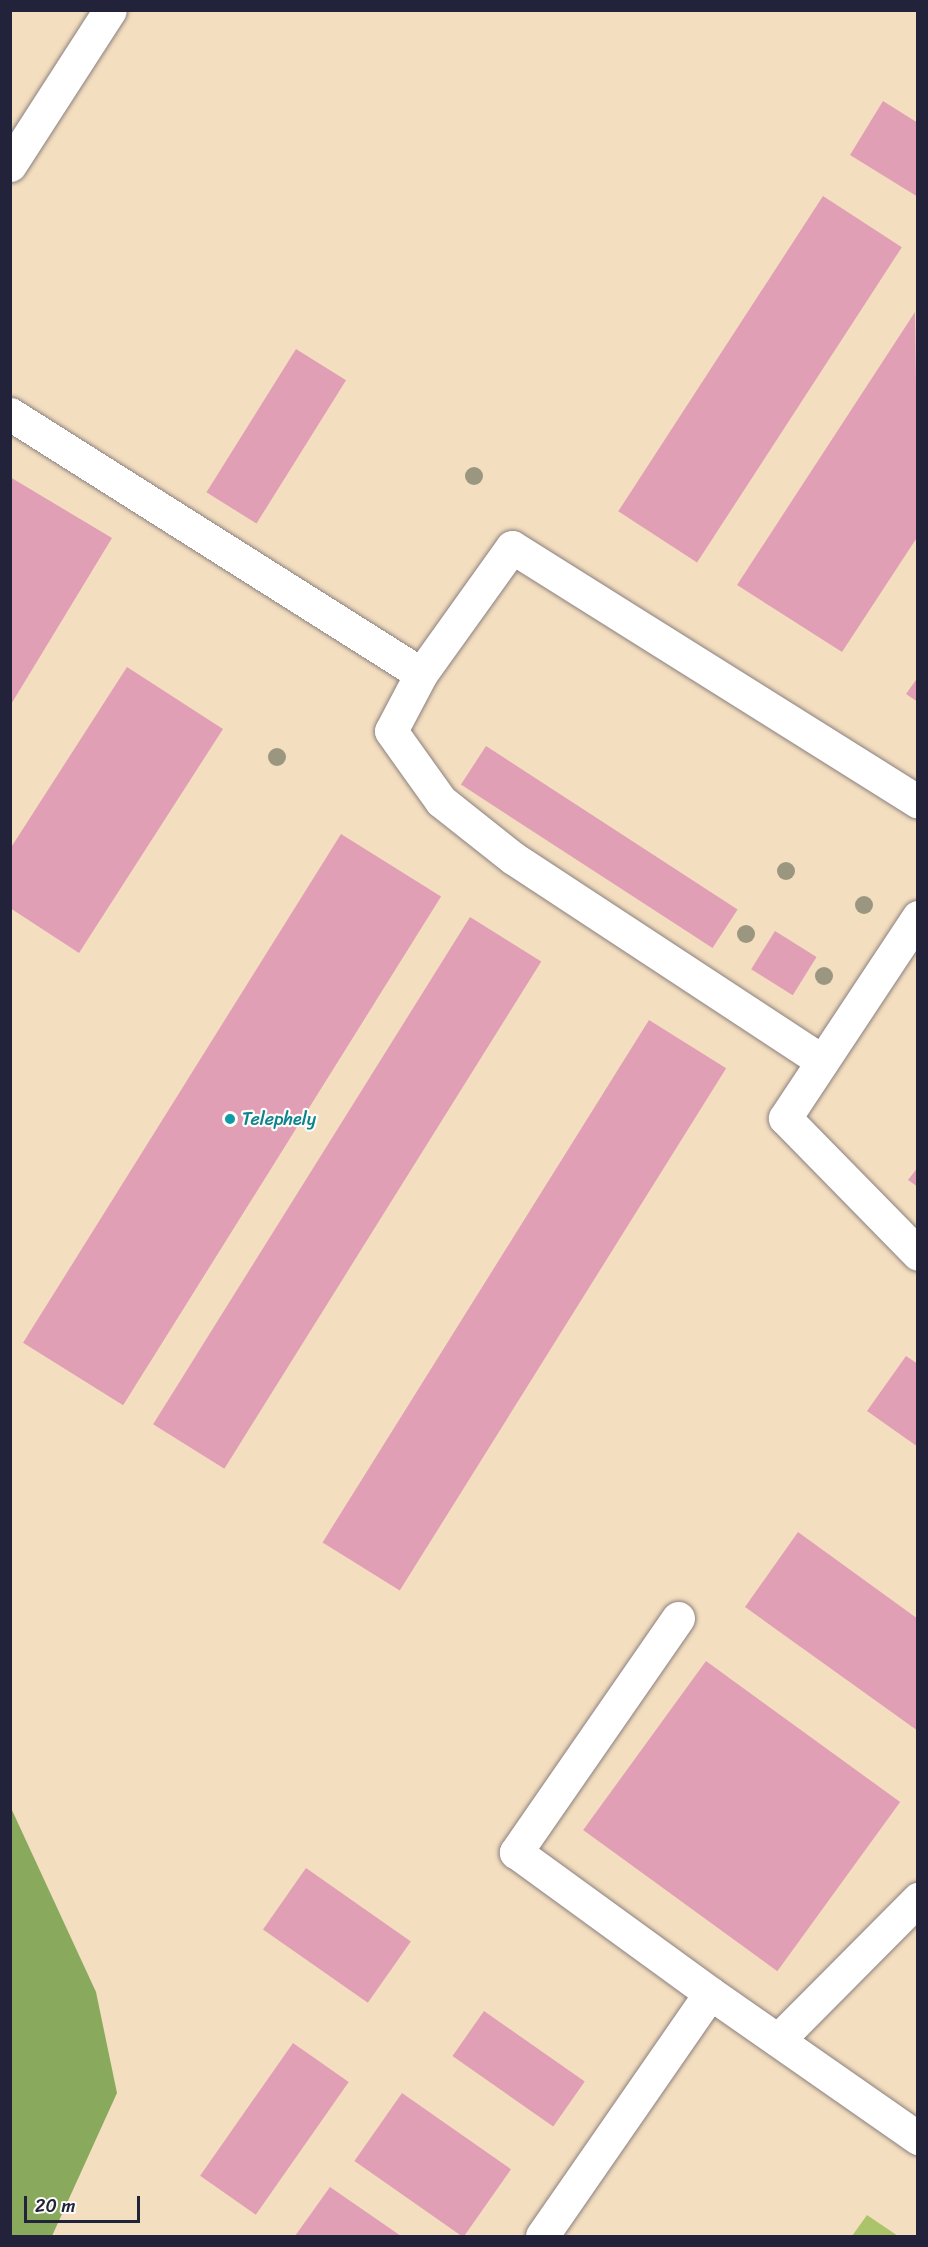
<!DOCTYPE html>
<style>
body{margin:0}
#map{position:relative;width:928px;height:2247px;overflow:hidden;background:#f4dec0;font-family:Sriracha,sans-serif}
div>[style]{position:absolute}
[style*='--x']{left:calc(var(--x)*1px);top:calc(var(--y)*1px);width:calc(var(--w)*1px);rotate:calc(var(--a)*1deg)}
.green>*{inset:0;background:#acc469}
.forest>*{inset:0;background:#89aa5d}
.building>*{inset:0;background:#e19fb6;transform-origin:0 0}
.roads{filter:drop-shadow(0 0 2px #8b807e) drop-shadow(0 0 2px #8b807e)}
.minor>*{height:33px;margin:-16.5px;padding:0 16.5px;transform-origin:16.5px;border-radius:16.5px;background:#fff}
.trees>*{width:18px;height:18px;margin:-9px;border-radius:50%;background:#9b9680}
.dots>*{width:16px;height:16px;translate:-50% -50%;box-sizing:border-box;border:3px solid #fdfcf7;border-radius:50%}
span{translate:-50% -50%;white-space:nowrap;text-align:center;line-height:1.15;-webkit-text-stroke:4.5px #fdfcf7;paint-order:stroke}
.culture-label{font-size:18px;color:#0d838f}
.left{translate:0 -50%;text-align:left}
.frame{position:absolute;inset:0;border:12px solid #22223b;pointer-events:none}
.scale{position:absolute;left:24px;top:2196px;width:116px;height:27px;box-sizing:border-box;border:3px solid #22223b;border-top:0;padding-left:8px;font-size:18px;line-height:21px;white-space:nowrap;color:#22223b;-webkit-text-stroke:4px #fdfcf7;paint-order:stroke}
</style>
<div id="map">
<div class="green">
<i style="clip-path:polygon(867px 2215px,898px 2236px,852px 2236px)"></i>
</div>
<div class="forest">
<i style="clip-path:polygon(11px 1808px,96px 1992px,117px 2093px,52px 2236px,11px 2236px)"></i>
</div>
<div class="building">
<i style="clip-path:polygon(883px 101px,918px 123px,918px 197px,850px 155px)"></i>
<i style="left:823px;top:196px;width:94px;height:376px;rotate:33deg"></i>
<i style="clip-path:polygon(915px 312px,918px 536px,842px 652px,737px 585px)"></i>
<i style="left:296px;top:349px;width:59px;height:169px;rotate:32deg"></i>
<i style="clip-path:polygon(10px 477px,112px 538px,10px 706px)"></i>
<i style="clip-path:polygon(127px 667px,223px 729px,79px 953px,10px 908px,10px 849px)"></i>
<i style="clip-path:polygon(918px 677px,918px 702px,906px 694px)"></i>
<i style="left:486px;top:746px;width:300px;height:46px;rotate:33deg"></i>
<i style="left:341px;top:834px;width:118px;height:600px;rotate:32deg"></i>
<i style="left:470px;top:917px;width:84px;height:598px;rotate:32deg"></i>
<i style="left:775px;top:931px;width:49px;height:45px;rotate:32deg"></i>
<i style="left:649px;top:1020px;width:91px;height:616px;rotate:32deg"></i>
<i style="clip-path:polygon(918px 1167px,918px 1187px,908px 1180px)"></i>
<i style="clip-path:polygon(906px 1356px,918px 1364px,918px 1447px,867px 1411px)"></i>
<i style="clip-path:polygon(798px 1532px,918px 1619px,918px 1731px,745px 1607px)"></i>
<i style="left:706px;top:1661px;width:240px;height:209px;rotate:36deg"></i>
<i style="left:306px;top:1868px;width:128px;height:75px;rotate:35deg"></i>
<i style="left:484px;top:2011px;width:123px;height:55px;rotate:35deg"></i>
<i style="left:293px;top:2043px;width:68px;height:162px;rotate:35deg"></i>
<i style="left:402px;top:2093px;width:133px;height:83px;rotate:35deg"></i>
<i style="clip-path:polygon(330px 2187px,401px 2236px,295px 2236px)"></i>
</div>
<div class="roads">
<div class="minor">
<i style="--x:10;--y:165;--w:184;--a:-57.2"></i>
<i style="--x:10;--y:414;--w:486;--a:32.3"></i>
<i style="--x:421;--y:674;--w:64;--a:117.8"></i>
<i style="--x:391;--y:731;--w:86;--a:54.5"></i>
<i style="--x:441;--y:801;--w:92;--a:38.4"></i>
<i style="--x:513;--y:858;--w:370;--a:33.3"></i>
<i style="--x:421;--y:674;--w:156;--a:-54.4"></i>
<i style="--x:512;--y:547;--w:479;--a:32.1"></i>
<i style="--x:918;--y:917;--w:241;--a:123.5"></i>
<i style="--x:785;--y:1118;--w:190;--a:45.6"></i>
<i style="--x:678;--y:1618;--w:285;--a:124.7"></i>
<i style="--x:516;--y:1852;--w:240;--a:36"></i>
<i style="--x:778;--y:2040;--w:199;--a:-45.2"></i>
<i style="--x:542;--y:2236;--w:295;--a:-55.3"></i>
<i style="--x:710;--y:1993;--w:254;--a:34.9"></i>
</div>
</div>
<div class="trees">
<i style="left:474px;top:476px"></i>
<i style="left:277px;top:757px"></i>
<i style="left:786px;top:871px"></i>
<i style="left:864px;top:905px"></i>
<i style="left:746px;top:934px"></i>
<i style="left:824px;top:976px"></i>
</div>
<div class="dots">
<i style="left:230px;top:1119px;background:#0f9aa8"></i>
</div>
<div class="culture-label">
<span class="left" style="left:242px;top:1119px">Telephely</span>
</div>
<div class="frame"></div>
<div class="scale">20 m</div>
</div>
